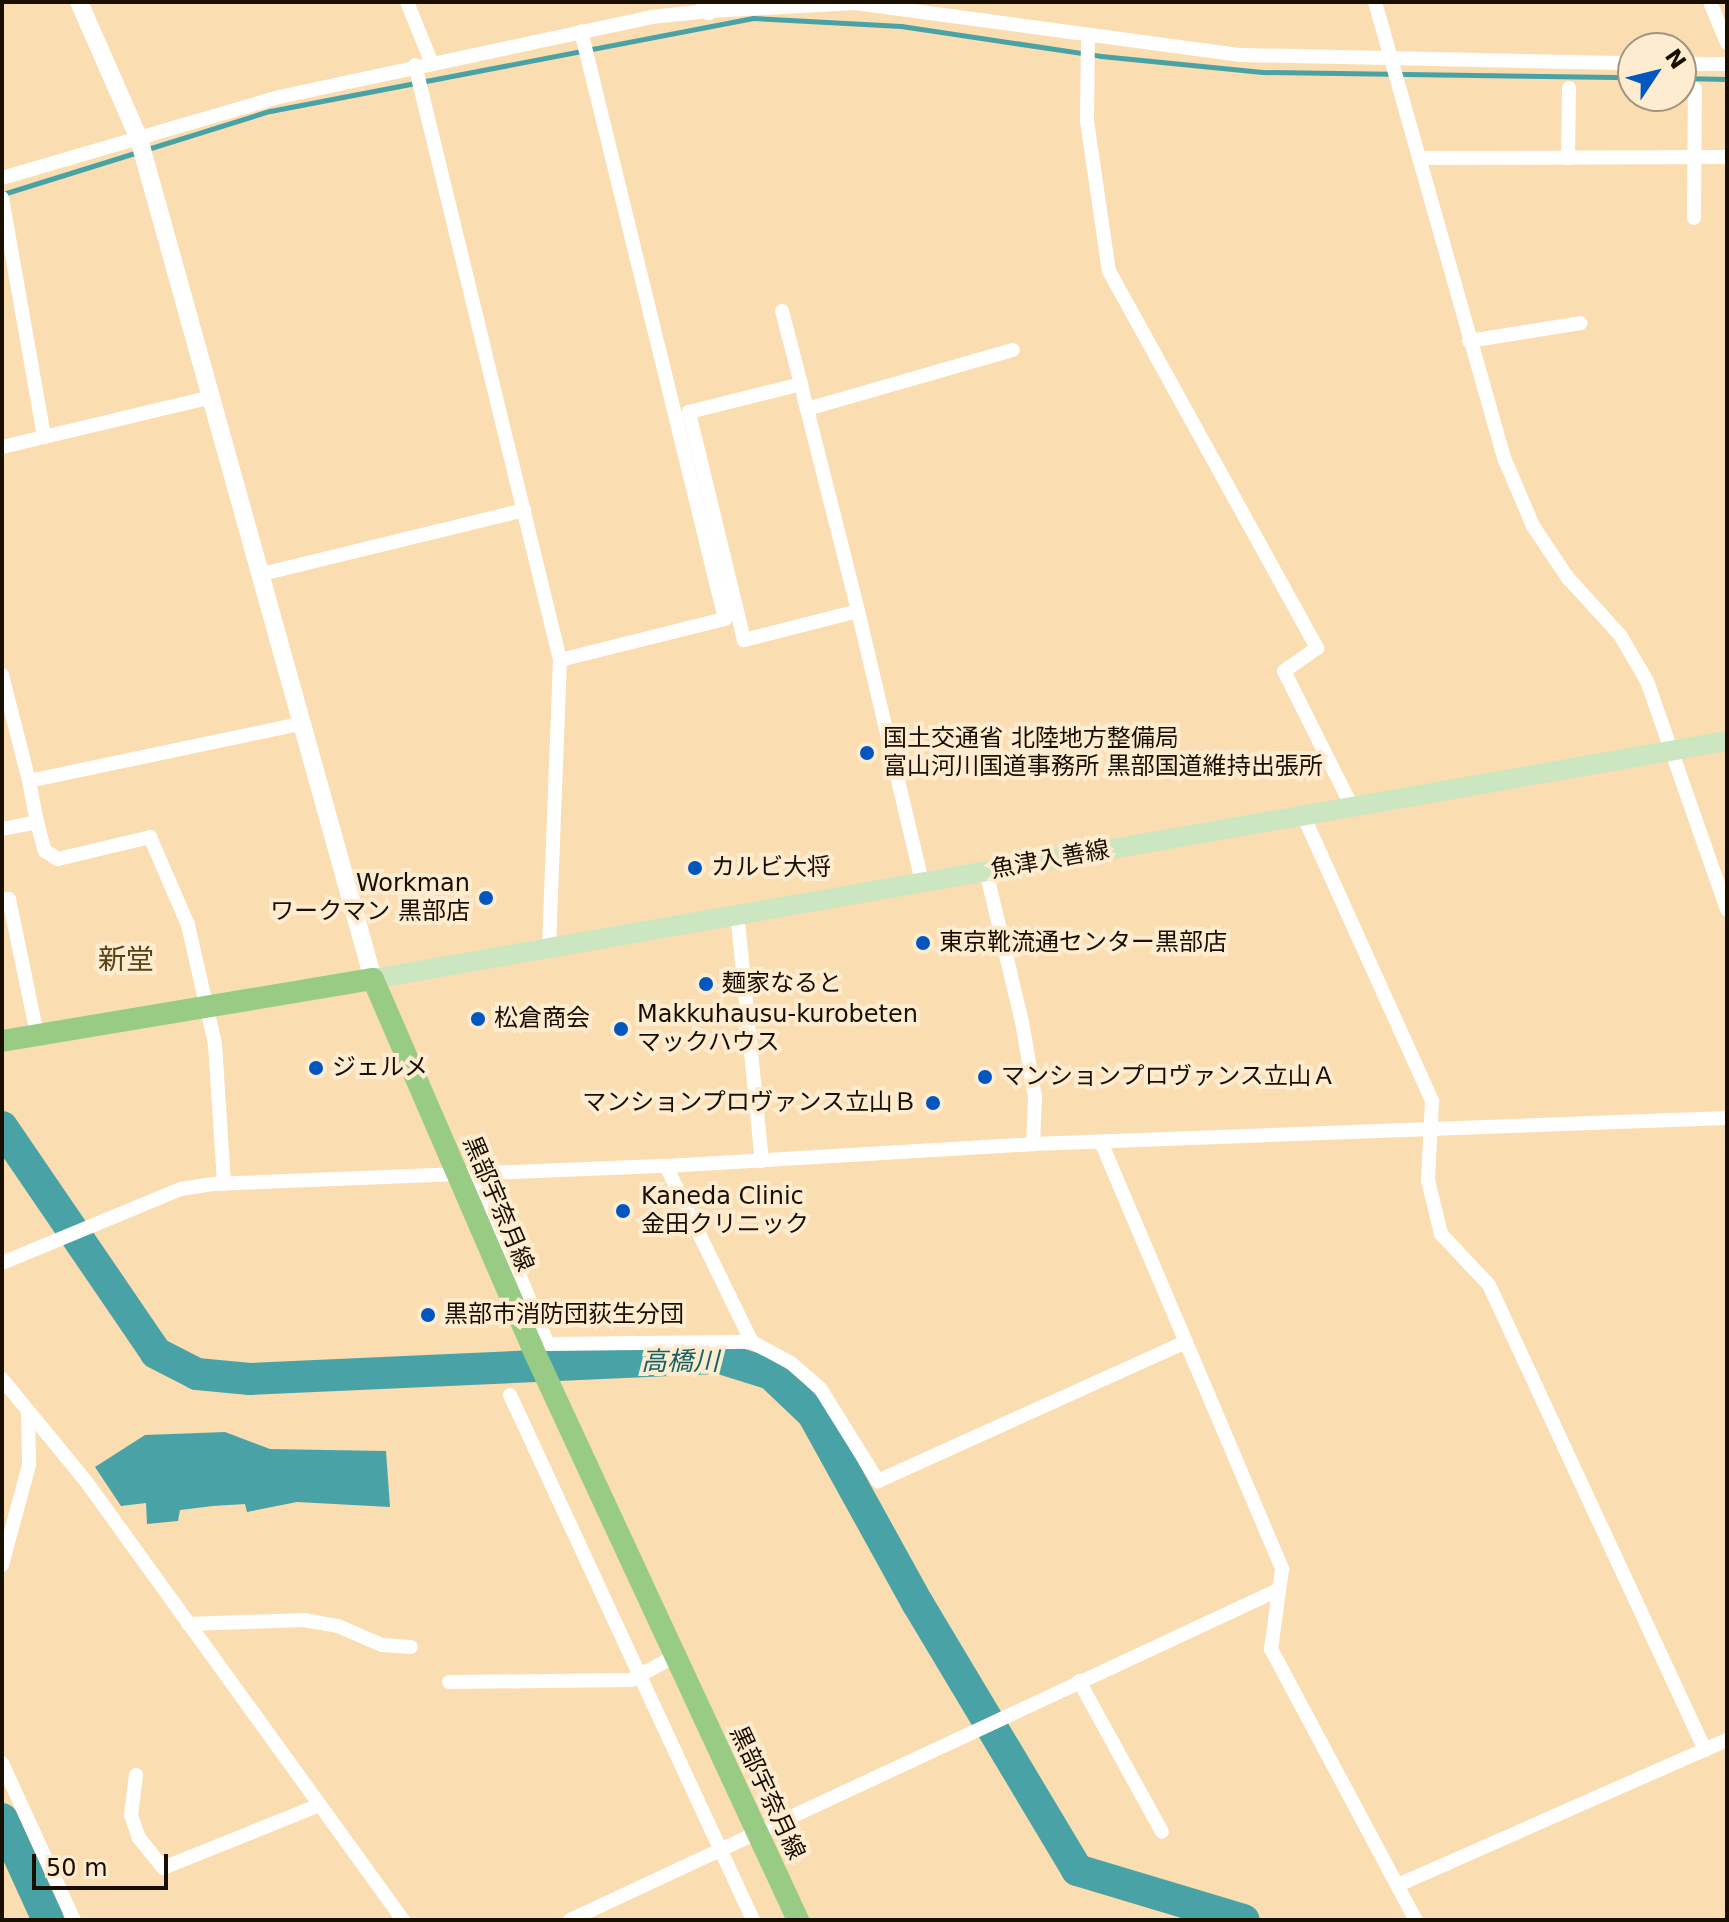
<!DOCTYPE html>
<meta charset="utf-8">
<style>
body{margin:0}
#map{position:relative;width:1729px;height:1922px;overflow:hidden;background:#faddb0;font-family:"DejaVu Sans","Noto Sans JP",sans-serif}
div>[style]{position:absolute}
[style*='--x']{left:calc(var(--x)*1px);top:calc(var(--y)*1px);width:calc(var(--w)*1px);rotate:calc(var(--a)*1deg)}
.water>*{inset:0;background:#49a3a6}
.stream>*{height:5px;margin:-2.5px;padding:0 2.5px;transform-origin:2.5px;border-radius:2.5px;background:#49a3a6}
.river>*{height:32px;margin:-16px;padding:0 16px;transform-origin:16px;border-radius:16px;background:#49a3a6}
.minor>*{height:14px;margin:-7px;padding:0 7px;transform-origin:7px;border-radius:7px;background:#fff}
.tertiary>*{height:18px;margin:-9px;padding:0 9px;transform-origin:9px;border-radius:9px;background:#fff}
.secondary>*{height:20px;margin:-10px;padding:0 10px;transform-origin:10px;border-radius:10px;background:#cce6c2}
.primary>*{height:22px;margin:-11px;padding:0 11px;transform-origin:11px;border-radius:11px;background:#98cc85}
.dots>*{width:22px;height:22px;translate:-50% -50%;box-sizing:border-box;border:4px solid #feecd1;border-radius:50%}
span{translate:-50% -50%;white-space:nowrap;text-align:center;line-height:1.15;-webkit-text-stroke:8px #feecd1;paint-order:stroke}
.poi-label{font-size:24px;color:#190f01}
.left{translate:0 -50%;text-align:left}
.right{translate:-100% -50%;text-align:right}
.street-label{font-size:24px;color:#190f01}
.water-label{font-size:26px;color:#176163;font-style:italic}
.quarter-label{font-size:28px;color:#5a4217}
.frame{position:absolute;inset:0;border:4px solid #190f01;pointer-events:none}
.north{position:absolute;left:1617px;top:32px;width:80px;height:80px;box-sizing:border-box;background:#feecd1;border:2px solid #a2947e;border-radius:50%;rotate:55deg;font-size:22px;font-weight:700;line-height:32px;text-align:center;color:#190f01}
.north::after{content:'';display:block;margin:auto;width:28px;height:36px;background:#0156bf;clip-path:polygon(50% 0,100% 100%,50% 72%,0 100%)}
.scale{position:absolute;left:32px;top:1854px;width:136px;height:36px;box-sizing:border-box;border:4px solid #190f01;border-top:0;padding-left:10px;font-size:24px;line-height:28px;white-space:nowrap;color:#190f01;-webkit-text-stroke:6px #feecd1;paint-order:stroke}
</style>
<div id="map">
<div class="water">
<i style="clip-path:polygon(225px 1432px,270px 1449px,386px 1451px,390px 1507px,297px 1502px,247px 1512px,245px 1504px,213px 1506px,180px 1510px,178px 1521px,147px 1524px,146px 1503px,121px 1506px,95px 1467px,145px 1435px)"></i>
</div>
<div class="stream">
<i style="--x:1681;--y:78;--w:46;--a:1.2"></i>
<i style="--x:3;--y:194;--w:280;--a:-17.3"></i>
<i style="--x:270;--y:111;--w:492;--a:-10.9"></i>
<i style="--x:753;--y:18;--w:148;--a:3.1"></i>
<i style="--x:901;--y:26;--w:202;--a:8.5"></i>
<i style="--x:1101;--y:56;--w:162;--a:5.7"></i>
<i style="--x:1262;--y:72;--w:371;--a:0.8"></i>
</div>
<div class="river">
<i style="--x:2;--y:1127;--w:273;--a:55.7"></i>
<i style="--x:156;--y:1353;--w:46;--a:27.1"></i>
<i style="--x:197;--y:1374;--w:53;--a:5.4"></i>
<i style="--x:250;--y:1379;--w:470;--a:-2.6"></i>
<i style="--x:720;--y:1358;--w:53;--a:17.4"></i>
<i style="--x:771;--y:1374;--w:58;--a:43.6"></i>
<i style="--x:813;--y:1414;--w:217;--a:61.1"></i>
<i style="--x:918;--y:1604;--w:310;--a:59.1"></i>
<i style="--x:1077;--y:1870;--w:174;--a:16.7"></i>
<i style="--x:2;--y:1819;--w:111;--a:65.5"></i>
</div>
<div class="minor">
<i style="--x:407;--y:2;--w:64;--a:67.9"></i>
<i style="--x:1375;--y:2;--w:476;--a:74.2"></i>
<i style="--x:1505;--y:460;--w:72;--a:67"></i>
<i style="--x:1533;--y:526;--w:63;--a:56.1"></i>
<i style="--x:1568;--y:578;--w:77;--a:47.6"></i>
<i style="--x:1620;--y:635;--w:53;--a:59.6"></i>
<i style="--x:1647;--y:681;--w:242;--a:70.7"></i>
<i style="--x:1710;--y:2;--w:44;--a:67.5"></i>
<i style="--x:1088;--y:38;--w:83;--a:90.7"></i>
<i style="--x:1087;--y:121;--w:152;--a:81.7"></i>
<i style="--x:1109;--y:271;--w:431;--a:61.1"></i>
<i style="--x:1317;--y:648;--w:40;--a:145.1"></i>
<i style="--x:1284;--y:671;--w:152;--a:63.4"></i>
<i style="--x:1681;--y:64;--w:46;--a:0"></i>
<i style="--x:415;--y:65;--w:612;--a:76.3"></i>
<i style="--x:560;--y:660;--w:290;--a:92.2"></i>
<i style="--x:1419;--y:158;--w:308;--a:-0.2"></i>
<i style="--x:1568;--y:158;--w:70;--a:-89.2"></i>
<i style="--x:2;--y:178;--w:289;--a:-16.3"></i>
<i style="--x:279;--y:97;--w:381;--a:-12.1"></i>
<i style="--x:651;--y:17;--w:58;--a:-5.9"></i>
<i style="--x:709;--y:11;--w:146;--a:-3.1"></i>
<i style="--x:855;--y:3;--w:389;--a:7.7"></i>
<i style="--x:1241;--y:55;--w:392;--a:1.2"></i>
<i style="--x:2;--y:198;--w:243;--a:80"></i>
<i style="--x:44;--y:437;--w:43;--a:166.6"></i>
<i style="--x:1694;--y:218;--w:129;--a:-89.6"></i>
<i style="--x:782;--y:311;--w:75;--a:75.4"></i>
<i style="--x:801;--y:384;--w:26;--a:77"></i>
<i style="--x:807;--y:409;--w:208;--a:75.8"></i>
<i style="--x:858;--y:611;--w:118;--a:165.7"></i>
<i style="--x:744;--y:640;--w:235;--a:-103.6"></i>
<i style="--x:689;--y:412;--w:115;--a:-14"></i>
<i style="--x:1469;--y:341;--w:113;--a:-9.1"></i>
<i style="--x:807;--y:409;--w:214;--a:-16"></i>
<i style="--x:44;--y:437;--w:173;--a:-13.4"></i>
<i style="--x:262;--y:574;--w:270;--a:-13.7"></i>
<i style="--x:858;--y:611;--w:278;--a:76.7"></i>
<i style="--x:560;--y:660;--w:170;--a:-14"></i>
<i style="--x:725;--y:619;--w:605;--a:-103.76"></i>
<i style="--x:2;--y:675;--w:109;--a:75.7"></i>
<i style="--x:29;--y:781;--w:281;--a:-11.9"></i>
<i style="--x:1303;--y:815;--w:314;--a:65.7"></i>
<i style="--x:1432;--y:1101;--w:79;--a:92.9"></i>
<i style="--x:1428;--y:1180;--w:56;--a:76.5"></i>
<i style="--x:1441;--y:1234;--w:70;--a:46.7"></i>
<i style="--x:1489;--y:1285;--w:513;--a:65.08"></i>
<i style="--x:37;--y:822;--w:30;--a:75"></i>
<i style="--x:45;--y:851;--w:15;--a:32"></i>
<i style="--x:58;--y:859;--w:95;--a:-13.4"></i>
<i style="--x:150;--y:837;--w:96;--a:66.6"></i>
<i style="--x:188;--y:925;--w:122;--a:77.2"></i>
<i style="--x:215;--y:1044;--w:140;--a:86.3"></i>
<i style="--x:2;--y:829;--w:36;--a:-11"></i>
<i style="--x:37;--y:822;--w:42;--a:-101"></i>
<i style="--x:986;--y:871;--w:155;--a:76.6"></i>
<i style="--x:1022;--y:1022;--w:76;--a:80.2"></i>
<i style="--x:1035;--y:1097;--w:47;--a:92.4"></i>
<i style="--x:2;--y:900;--w:7;--a:-8"></i>
<i style="--x:9;--y:899;--w:138;--a:78.3"></i>
<i style="--x:737;--y:912;--w:250;--a:84.3"></i>
<i style="--x:1101;--y:1142;--w:464;--a:67"></i>
<i style="--x:1282;--y:1569;--w:81;--a:97.8"></i>
<i style="--x:1271;--y:1649;--w:307;--a:61.9"></i>
<i style="--x:666;--y:1166;--w:196;--a:64"></i>
<i style="--x:752;--y:1342;--w:44;--a:28.3"></i>
<i style="--x:791;--y:1363;--w:38;--a:41"></i>
<i style="--x:820;--y:1388;--w:110;--a:58.1"></i>
<i style="--x:878;--y:1481;--w:338;--a:-24.3"></i>
<i style="--x:477;--y:1173;--w:185;--a:67.5"></i>
<i style="--x:548;--y:1344;--w:204;--a:-0.6"></i>
<i style="--x:2;--y:1263;--w:194;--a:-22.5"></i>
<i style="--x:181;--y:1189;--w:32;--a:-9"></i>
<i style="--x:213;--y:1184;--w:453;--a:-2.3"></i>
<i style="--x:666;--y:1166;--w:368;--a:-3.4"></i>
<i style="--x:1033;--y:1144;--w:694;--a:-2.15"></i>
<i style="--x:2;--y:1379;--w:131;--a:50.6"></i>
<i style="--x:85;--y:1480;--w:543;--a:54.14"></i>
<i style="--x:510;--y:1395;--w:579;--a:65.16"></i>
<i style="--x:2;--y:1565;--w:104;--a:-74.9"></i>
<i style="--x:29;--y:1465;--w:54;--a:-91.1"></i>
<i style="--x:188;--y:1624;--w:116;--a:-2"></i>
<i style="--x:304;--y:1620;--w:35;--a:10"></i>
<i style="--x:338;--y:1626;--w:48;--a:23.4"></i>
<i style="--x:382;--y:1645;--w:29;--a:4"></i>
<i style="--x:1079;--y:1681;--w:172;--a:61.2"></i>
<i style="--x:449;--y:1682;--w:182;--a:-0.6"></i>
<i style="--x:631;--y:1680;--w:50;--a:-28.6"></i>
<i style="--x:2;--y:1763;--w:173;--a:65.4"></i>
<i style="--x:136;--y:1775;--w:40;--a:97.1"></i>
<i style="--x:131;--y:1815;--w:24;--a:71"></i>
<i style="--x:139;--y:1838;--w:38;--a:51"></i>
<i style="--x:163;--y:1868;--w:166;--a:-21.9"></i>
<i style="--x:1398;--y:1885;--w:360;--a:-23.8"></i>
<i style="--x:570;--y:1920;--w:779;--a:-24.99"></i>
</div>
<div class="tertiary">
<i style="--x:79;--y:2;--w:150;--a:66.3"></i>
<i style="--x:139;--y:139;--w:872;--a:74.43"></i>
<i style="--x:705;--y:2;--w:10;--a:66"></i>
</div>
<div class="secondary">
<i style="--x:373;--y:979;--w:1375;--a:-9.97"></i>
</div>
<div class="primary">
<i style="--x:2;--y:1041;--w:376;--a:-9.5"></i>
<i style="--x:373;--y:979;--w:401;--a:66.6"></i>
<i style="--x:532;--y:1347;--w:632;--a:65.1"></i>
</div>
<div class="dots">
<i style="left:867px;top:753px;background:#0156bf"></i>
<i style="left:695px;top:868px;background:#0156bf"></i>
<i style="left:486px;top:898px;background:#0156bf"></i>
<i style="left:923px;top:943px;background:#0156bf"></i>
<i style="left:706px;top:984px;background:#0156bf"></i>
<i style="left:478px;top:1019px;background:#0156bf"></i>
<i style="left:621px;top:1029px;background:#0156bf"></i>
<i style="left:316px;top:1068px;background:#0156bf"></i>
<i style="left:985px;top:1077px;background:#0156bf"></i>
<i style="left:933px;top:1103px;background:#0156bf"></i>
<i style="left:623px;top:1211px;background:#0156bf"></i>
<i style="left:428px;top:1315px;background:#0156bf"></i>
</div>
<div class="poi-label">
<span class="left" style="left:883px;top:753px">国土交通省 北陸地方整備局<br>富山河川国道事務所 黒部国道維持出張所</span>
<span class="left" style="left:711px;top:868px">カルビ大将</span>
<span class="right" style="left:470px;top:898px">Workman<br>ワークマン 黒部店</span>
<span class="left" style="left:939px;top:943px">東京靴流通センター黒部店</span>
<span class="left" style="left:722px;top:984px">麺家なると</span>
<span class="left" style="left:637px;top:1029px">Makkuhausu-kurobeten<br>マックハウス</span>
<span class="left" style="left:494px;top:1019px">松倉商会</span>
<span class="left" style="left:332px;top:1068px">ジェルメ</span>
<span class="left" style="left:1001px;top:1077px">マンションプロヴァンス立山Ａ</span>
<span class="right" style="left:917px;top:1103px">マンションプロヴァンス立山Ｂ</span>
<span class="left" style="left:641px;top:1211px">Kaneda Clinic<br>金田クリニック</span>
<span class="left" style="left:444px;top:1315px">黒部市消防団荻生分団</span>
</div>
<div class="street-label">
<span style="left:1050px;top:860px;rotate:-10deg">魚津入善線</span>
<span style="left:498px;top:1204px;rotate:67deg">黒部宇奈月線</span>
<span style="left:767px;top:1793px;rotate:65deg">黒部宇奈月線</span>
</div>
<div class="water-label">
<span style="left:680px;top:1362px">高橋川</span>
</div>
<div class="quarter-label">
<span style="left:126px;top:960px">新堂</span>
</div>
<div class="frame"></div>
<div class="north">N</div>
<div class="scale">50 m</div>
</div>
